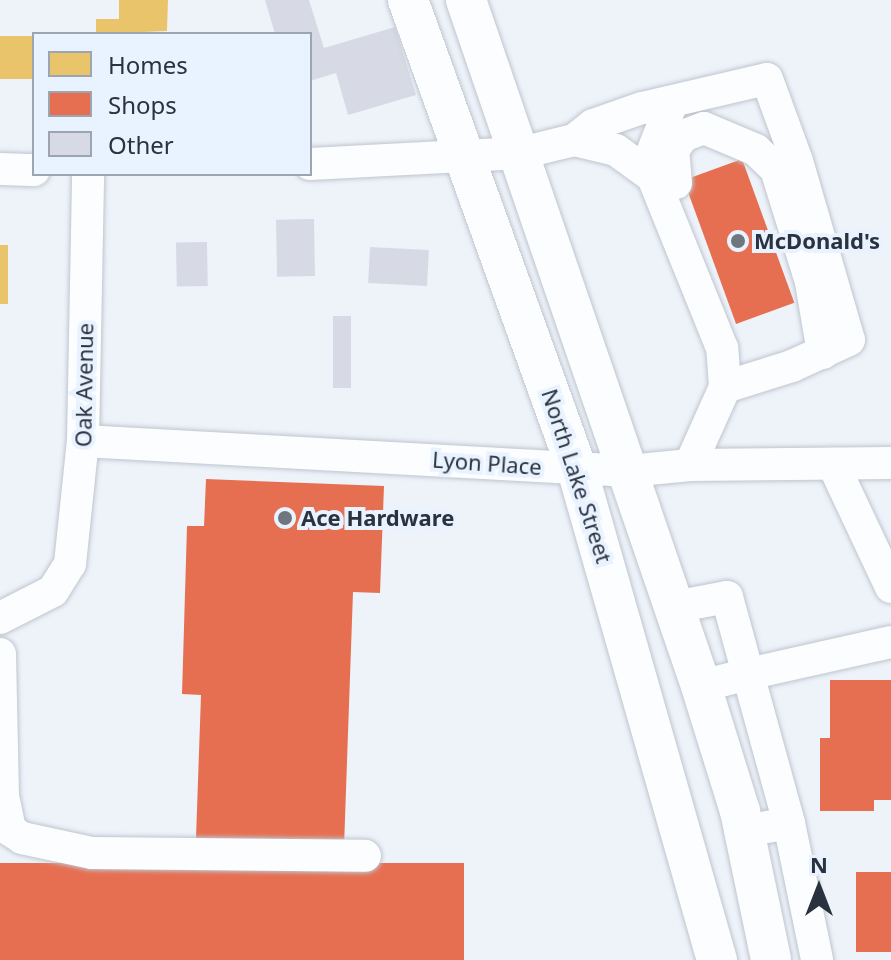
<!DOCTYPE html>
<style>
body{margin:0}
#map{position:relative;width:891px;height:960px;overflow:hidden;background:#eef3fa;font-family:"Noto Sans",sans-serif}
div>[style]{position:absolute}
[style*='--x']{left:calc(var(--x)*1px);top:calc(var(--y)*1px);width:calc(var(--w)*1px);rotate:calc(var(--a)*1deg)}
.homes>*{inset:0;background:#e9c46a;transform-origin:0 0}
.shops>*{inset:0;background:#e76f51;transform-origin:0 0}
.building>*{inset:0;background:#d7dae5;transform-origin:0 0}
.roads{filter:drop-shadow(0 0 2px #bfc5ce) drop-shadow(0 0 2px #bfc5ce)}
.minor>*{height:32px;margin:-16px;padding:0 16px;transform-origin:16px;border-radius:16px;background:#fcfdfe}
.major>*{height:40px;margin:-20px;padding:0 20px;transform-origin:20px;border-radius:20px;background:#fcfdfe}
.dots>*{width:22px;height:22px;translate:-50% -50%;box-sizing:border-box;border:4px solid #e9f2ff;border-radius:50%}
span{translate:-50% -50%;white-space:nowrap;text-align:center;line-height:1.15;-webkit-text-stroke:8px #e9f2ff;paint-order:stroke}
.poi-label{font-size:22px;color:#29323e;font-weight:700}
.left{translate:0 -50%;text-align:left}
.street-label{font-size:22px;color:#29323e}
.legend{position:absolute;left:32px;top:32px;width:280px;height:144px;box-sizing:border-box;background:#e9f2ff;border:2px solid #9ca5b2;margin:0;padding:10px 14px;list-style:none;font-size:24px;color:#29323e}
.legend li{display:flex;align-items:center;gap:16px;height:40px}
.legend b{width:40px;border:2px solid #9ca5b2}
.north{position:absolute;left:779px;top:848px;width:80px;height:80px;-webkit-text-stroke:6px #e9f2ff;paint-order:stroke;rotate:0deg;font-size:22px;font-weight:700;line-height:32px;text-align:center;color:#29323e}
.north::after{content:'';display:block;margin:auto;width:28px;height:36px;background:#29323e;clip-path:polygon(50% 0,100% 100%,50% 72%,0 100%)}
</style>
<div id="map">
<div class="homes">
<i style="clip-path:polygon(119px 0,168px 0,167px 31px,96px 34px,96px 19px,119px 19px)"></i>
<i style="left:34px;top:36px;width:43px;height:34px;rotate:90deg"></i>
<i style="left:0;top:245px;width:8px;height:59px"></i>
</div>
<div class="shops">
<i style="left:742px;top:159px;width:153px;height:62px;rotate:70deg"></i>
<i style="clip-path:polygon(206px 479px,384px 486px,380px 593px,353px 592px,344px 847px,196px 838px,201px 695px,182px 694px,187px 526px,204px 526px)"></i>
<i style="clip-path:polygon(830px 680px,891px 680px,891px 800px,874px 800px,874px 811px,820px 811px,820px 738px,830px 738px)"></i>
<i style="left:0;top:863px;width:464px;height:97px"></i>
<i style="left:856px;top:872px;width:35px;height:80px"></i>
</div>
<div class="building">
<i style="clip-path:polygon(265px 0,309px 0,324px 48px,395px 27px,416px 95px,348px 115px,336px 73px,310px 81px,310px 34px,275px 34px)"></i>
<i style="left:314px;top:219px;width:57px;height:38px;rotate:89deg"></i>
<i style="left:207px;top:242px;width:44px;height:31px;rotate:89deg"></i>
<i style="left:370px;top:247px;width:59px;height:36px;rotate:3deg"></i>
<i style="left:333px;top:316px;width:18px;height:72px"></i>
</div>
<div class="roads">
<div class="minor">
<i style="--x:574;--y:140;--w:43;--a:13.4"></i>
<i style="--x:616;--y:150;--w:46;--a:36.1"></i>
<i style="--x:310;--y:164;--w:211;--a:-3"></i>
<i style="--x:521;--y:153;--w:55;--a:-13.8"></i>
<i style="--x:574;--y:140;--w:24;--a:-38"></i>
<i style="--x:593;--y:125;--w:52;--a:-19.1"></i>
<i style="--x:642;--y:108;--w:128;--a:-13.1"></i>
<i style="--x:767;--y:79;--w:87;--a:69.9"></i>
<i style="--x:797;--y:161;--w:186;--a:73.8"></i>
<i style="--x:849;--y:340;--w:63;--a:155.5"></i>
<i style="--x:792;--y:366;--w:70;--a:162.6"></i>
<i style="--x:725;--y:387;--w:39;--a:-94"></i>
<i style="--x:722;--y:348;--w:184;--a:-112"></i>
<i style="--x:653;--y:177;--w:24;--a:-92"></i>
<i style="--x:652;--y:153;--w:52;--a:-68.4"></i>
<i style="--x:0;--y:169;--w:34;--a:2"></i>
<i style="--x:676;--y:183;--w:33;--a:-95"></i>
<i style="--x:673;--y:150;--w:17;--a:-54"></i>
<i style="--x:683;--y:136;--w:22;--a:-21"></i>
<i style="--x:704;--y:128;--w:56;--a:22.9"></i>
<i style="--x:756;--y:150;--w:28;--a:44"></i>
<i style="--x:776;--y:169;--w:118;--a:72.8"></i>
<i style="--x:811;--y:282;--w:72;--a:80.4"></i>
<i style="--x:83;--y:441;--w:547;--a:3.14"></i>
<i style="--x:629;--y:471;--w:61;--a:-5.6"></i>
<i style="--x:690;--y:465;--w:201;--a:-0.6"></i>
<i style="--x:833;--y:464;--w:136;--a:64.8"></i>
<i style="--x:690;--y:465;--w:85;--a:-65.8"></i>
<i style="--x:674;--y:607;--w:54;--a:-10.7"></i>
<i style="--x:727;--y:597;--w:80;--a:74.7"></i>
<i style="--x:748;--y:674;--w:147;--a:-12.6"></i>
<i style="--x:0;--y:618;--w:59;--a:-27"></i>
<i style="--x:53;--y:591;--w:32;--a:-58"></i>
<i style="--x:70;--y:564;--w:124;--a:-84"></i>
<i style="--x:83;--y:441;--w:267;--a:-88.9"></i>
<i style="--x:0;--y:654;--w:142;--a:88.8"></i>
<i style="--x:3;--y:796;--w:35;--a:78"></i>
<i style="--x:10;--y:830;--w:14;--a:34"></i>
<i style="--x:22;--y:838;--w:72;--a:12.1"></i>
<i style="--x:92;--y:853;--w:273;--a:0.6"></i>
<i style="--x:701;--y:686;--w:49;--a:-14.3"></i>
<i style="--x:748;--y:674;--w:155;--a:74.6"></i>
<i style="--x:767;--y:827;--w:22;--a:-10"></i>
<i style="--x:789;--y:823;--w:140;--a:78.4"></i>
</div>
<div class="major">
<i style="--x:408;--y:0;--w:499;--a:70.2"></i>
<i style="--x:577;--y:469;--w:511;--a:74.09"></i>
<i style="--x:466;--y:0;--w:725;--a:71.09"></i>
<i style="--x:701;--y:686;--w:131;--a:72.7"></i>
<i style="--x:740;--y:811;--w:152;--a:78.2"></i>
</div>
</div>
<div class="dots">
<i style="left:738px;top:241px;background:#6e7680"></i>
<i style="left:285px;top:518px;background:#6e7680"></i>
</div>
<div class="poi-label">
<span class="left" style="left:754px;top:241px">McDonald's</span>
<span class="left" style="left:301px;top:518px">Ace Hardware</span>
</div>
<div class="street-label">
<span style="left:84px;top:385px;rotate:-89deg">Oak Avenue</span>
<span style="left:487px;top:463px;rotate:4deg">Lyon Place</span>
<span style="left:577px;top:476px;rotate:72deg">North Lake Street</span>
</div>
<ul class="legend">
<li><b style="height:22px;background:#e9c46a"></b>Homes</li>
<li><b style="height:22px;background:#e76f51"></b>Shops</li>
<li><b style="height:22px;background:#d7dae5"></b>Other</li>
</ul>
<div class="north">N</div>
</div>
